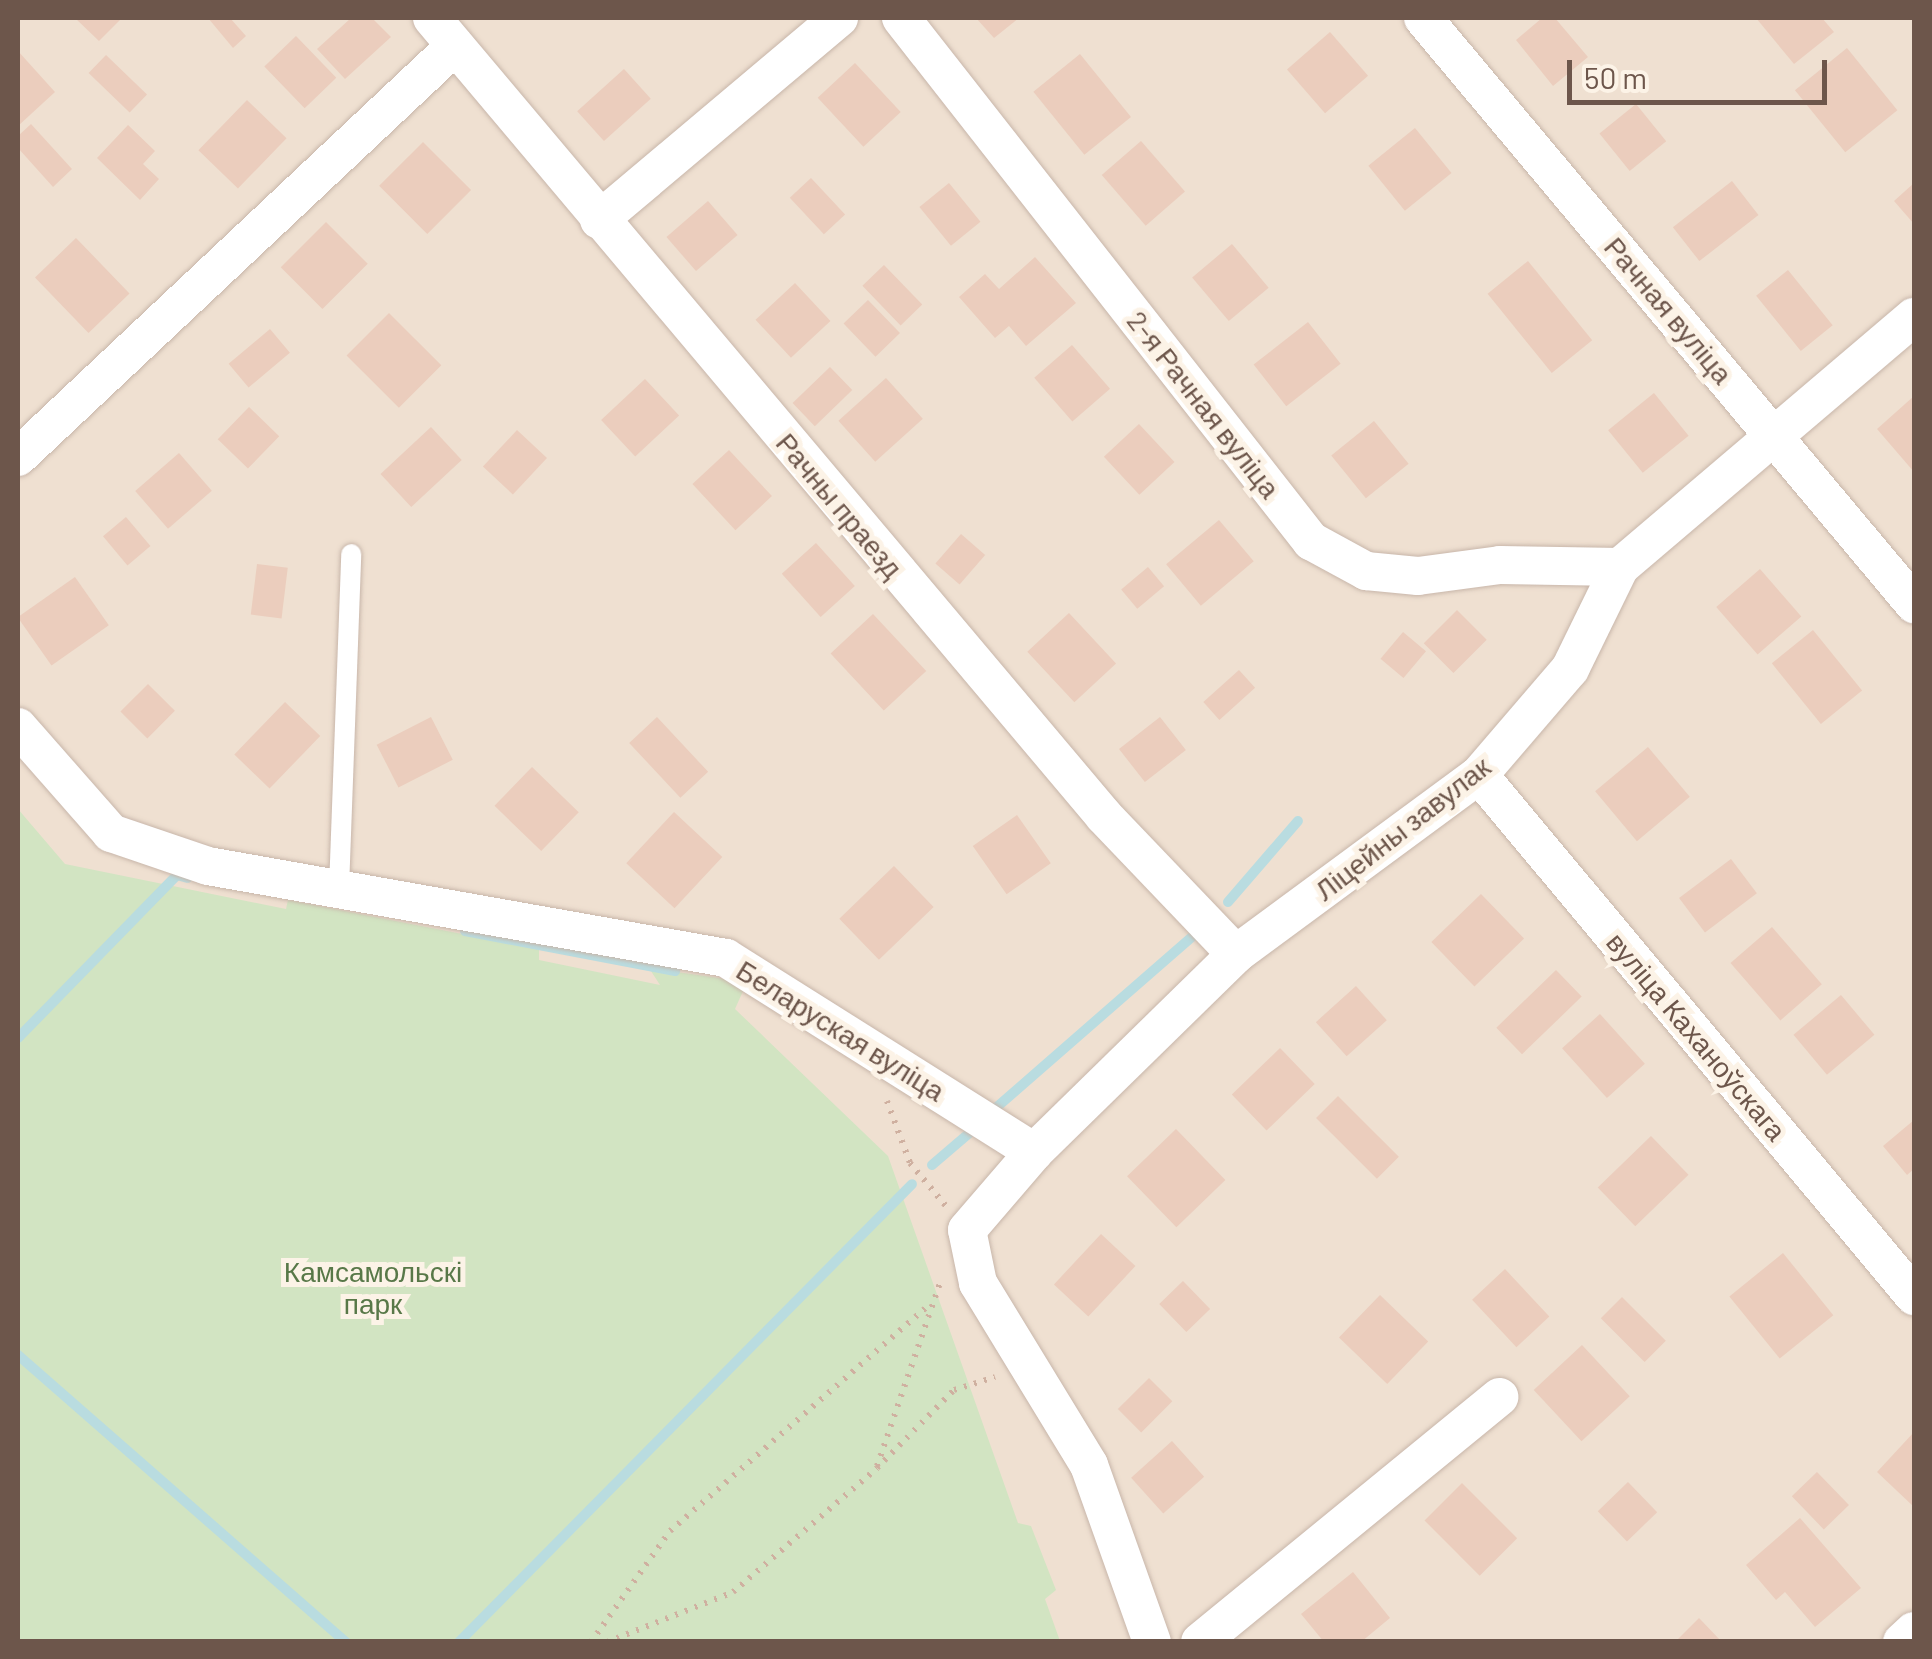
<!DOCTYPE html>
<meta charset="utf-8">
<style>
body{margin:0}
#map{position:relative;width:1932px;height:1659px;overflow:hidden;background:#f9efe2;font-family:Barlow,sans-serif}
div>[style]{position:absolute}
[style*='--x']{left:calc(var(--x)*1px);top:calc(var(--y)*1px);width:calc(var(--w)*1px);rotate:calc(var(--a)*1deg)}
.residential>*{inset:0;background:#efe0d1;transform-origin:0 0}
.green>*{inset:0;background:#d2e4c2}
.stream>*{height:10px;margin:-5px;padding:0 5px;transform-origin:5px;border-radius:5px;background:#b9dce0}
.building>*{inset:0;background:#ebcdbd;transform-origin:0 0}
.path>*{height:6px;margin-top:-3px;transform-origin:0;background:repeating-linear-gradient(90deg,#cfb0a0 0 2.5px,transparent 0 10.5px)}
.roads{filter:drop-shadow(0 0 2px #c8b6aa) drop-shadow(0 0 2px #c8b6aa)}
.service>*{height:20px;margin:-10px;padding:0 10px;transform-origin:10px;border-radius:10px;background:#fff}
.minor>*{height:38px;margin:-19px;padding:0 19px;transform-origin:19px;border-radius:19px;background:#fff}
span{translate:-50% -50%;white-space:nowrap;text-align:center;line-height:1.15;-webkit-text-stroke:10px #fcf3e7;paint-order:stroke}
.street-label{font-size:28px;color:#6d564b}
.park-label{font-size:28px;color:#587848}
.frame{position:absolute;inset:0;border:20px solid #6d564b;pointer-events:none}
.scale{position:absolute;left:1567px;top:60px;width:260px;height:45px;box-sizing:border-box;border:5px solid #6d564b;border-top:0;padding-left:12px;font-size:30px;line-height:35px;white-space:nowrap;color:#6d564b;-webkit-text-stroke:8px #fcf3e7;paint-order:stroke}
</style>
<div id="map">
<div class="residential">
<i style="left:18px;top:18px;width:1896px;height:1623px"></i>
</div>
<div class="green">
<i style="clip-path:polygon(18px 809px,65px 864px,286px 909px,288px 900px,539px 949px,539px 960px,660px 985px,649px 968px,747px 982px,735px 1009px,888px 1156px,1018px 1523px,1031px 1526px,1056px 1590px,1045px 1599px,1060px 1641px,18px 1641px)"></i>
</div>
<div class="stream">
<i style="--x:1228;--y:902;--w:107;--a:-49.2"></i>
<i style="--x:465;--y:931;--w:214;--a:10.8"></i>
<i style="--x:18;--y:1038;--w:228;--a:-45.7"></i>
<i style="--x:177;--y:875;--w:11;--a:15"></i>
<i style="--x:990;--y:1113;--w:280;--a:-41.1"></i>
<i style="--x:932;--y:1165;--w:55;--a:-40.6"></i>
<i style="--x:18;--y:1355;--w:436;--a:41.2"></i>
<i style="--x:459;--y:1642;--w:644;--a:-45.31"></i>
</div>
<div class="building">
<i style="clip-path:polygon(75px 18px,122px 18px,99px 41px)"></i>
<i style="clip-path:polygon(208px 18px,230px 18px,246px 36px,233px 48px)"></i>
<i style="clip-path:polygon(351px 18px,372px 18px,391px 37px,345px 79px,317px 49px)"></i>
<i style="clip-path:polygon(976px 18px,1019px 18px,994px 38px)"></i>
<i style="clip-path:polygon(1542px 18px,1555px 18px,1588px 57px,1553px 86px,1516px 40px)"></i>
<i style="clip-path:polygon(1756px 18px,1822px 18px,1834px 32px,1794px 64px)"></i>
<i style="left:1330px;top:32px;width:58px;height:57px;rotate:49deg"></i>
<i style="left:296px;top:36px;width:58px;height:44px;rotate:46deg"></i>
<i style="left:1847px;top:48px;width:80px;height:67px;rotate:51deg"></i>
<i style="clip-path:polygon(18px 51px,55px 92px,18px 126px)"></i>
<i style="left:1080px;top:54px;width:81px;height:60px;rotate:51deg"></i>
<i style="left:106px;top:55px;width:57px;height:25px;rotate:44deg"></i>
<i style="left:855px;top:63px;width:67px;height:51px;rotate:47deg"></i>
<i style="left:624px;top:69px;width:40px;height:63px;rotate:48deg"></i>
<i style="left:247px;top:100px;width:55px;height:70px;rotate:44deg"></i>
<i style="left:1636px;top:104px;width:48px;height:47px;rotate:51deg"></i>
<i style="clip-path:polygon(31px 124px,72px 169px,53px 187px,18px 148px,18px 136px)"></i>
<i style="clip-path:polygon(128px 125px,155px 151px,143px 164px,159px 179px,140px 200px,97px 158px)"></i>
<i style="left:1415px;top:128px;width:58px;height:60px;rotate:51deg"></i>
<i style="left:1141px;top:141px;width:67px;height:52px;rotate:49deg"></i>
<i style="left:423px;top:142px;width:68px;height:62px;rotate:45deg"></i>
<i style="left:811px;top:178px;width:50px;height:29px;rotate:47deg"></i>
<i style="left:1732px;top:181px;width:43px;height:75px;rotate:52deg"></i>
<i style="left:949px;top:183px;width:50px;height:38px;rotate:51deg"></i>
<i style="clip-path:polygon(1914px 183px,1914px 224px,1894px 201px)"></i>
<i style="left:708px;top:201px;width:45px;height:55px;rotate:49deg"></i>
<i style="left:326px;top:222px;width:59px;height:64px;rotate:45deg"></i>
<i style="left:76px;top:238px;width:77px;height:57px;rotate:46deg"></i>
<i style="left:1232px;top:244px;width:57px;height:52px;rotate:50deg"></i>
<i style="clip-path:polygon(1035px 257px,1076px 303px,1026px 346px,1009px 326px,995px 338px,959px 297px,985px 274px,999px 289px)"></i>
<i style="left:1528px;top:261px;width:102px;height:52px;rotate:51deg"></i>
<i style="left:884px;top:265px;width:55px;height:30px;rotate:46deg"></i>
<i style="left:1788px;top:270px;width:71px;height:41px;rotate:51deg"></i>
<i style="left:795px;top:283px;width:52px;height:54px;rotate:47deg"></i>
<i style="left:868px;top:300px;width:46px;height:34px;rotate:46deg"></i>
<i style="left:389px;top:313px;width:74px;height:60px;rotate:45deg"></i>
<i style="left:1308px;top:322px;width:53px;height:69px;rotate:52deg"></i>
<i style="left:270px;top:329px;width:31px;height:54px;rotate:50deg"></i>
<i style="left:1072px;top:345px;width:58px;height:50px;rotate:49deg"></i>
<i style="left:830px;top:367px;width:32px;height:52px;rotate:46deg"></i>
<i style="left:886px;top:378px;width:55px;height:64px;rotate:48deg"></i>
<i style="left:645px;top:379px;width:50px;height:60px;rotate:47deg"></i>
<i style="left:1654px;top:393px;width:55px;height:59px;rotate:51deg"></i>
<i style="clip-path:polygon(1914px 396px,1914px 472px,1877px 429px)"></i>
<i style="left:249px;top:407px;width:42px;height:45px;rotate:44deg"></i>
<i style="left:1374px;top:421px;width:55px;height:55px;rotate:51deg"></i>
<i style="left:1139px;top:424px;width:52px;height:48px;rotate:47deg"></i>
<i style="left:431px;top:427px;width:45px;height:69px;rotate:47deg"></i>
<i style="left:517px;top:430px;width:41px;height:50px;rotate:43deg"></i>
<i style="left:729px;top:450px;width:63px;height:50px;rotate:47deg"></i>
<i style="left:179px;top:453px;width:50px;height:58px;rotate:49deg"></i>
<i style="left:126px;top:517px;width:38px;height:30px;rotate:50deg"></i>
<i style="left:1219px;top:520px;width:54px;height:69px;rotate:50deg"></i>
<i style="left:961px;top:534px;width:32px;height:39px;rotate:41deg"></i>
<i style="left:816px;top:543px;width:58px;height:46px;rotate:48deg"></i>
<i style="left:257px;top:564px;width:31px;height:51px;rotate:7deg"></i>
<i style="left:1148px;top:567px;width:25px;height:35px;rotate:50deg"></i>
<i style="left:1760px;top:569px;width:63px;height:58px;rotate:49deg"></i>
<i style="left:75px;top:577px;width:59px;height:70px;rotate:55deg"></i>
<i style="left:1457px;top:610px;width:42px;height:47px;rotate:45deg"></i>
<i style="left:1069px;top:613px;width:69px;height:57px;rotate:47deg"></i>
<i style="left:873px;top:614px;width:78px;height:58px;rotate:47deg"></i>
<i style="left:1813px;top:630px;width:78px;height:53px;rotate:51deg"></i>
<i style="left:1403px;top:632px;width:30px;height:35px;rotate:40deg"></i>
<i style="left:1239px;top:670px;width:24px;height:48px;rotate:48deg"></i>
<i style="left:148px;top:684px;width:38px;height:39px;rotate:45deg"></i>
<i style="left:285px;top:702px;width:49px;height:73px;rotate:44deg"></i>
<i style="left:431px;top:717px;width:48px;height:61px;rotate:63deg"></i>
<i style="left:657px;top:717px;width:75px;height:38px;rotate:47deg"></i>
<i style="left:1160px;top:717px;width:42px;height:52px;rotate:52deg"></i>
<i style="left:1648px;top:747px;width:65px;height:69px;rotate:50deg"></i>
<i style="left:532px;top:767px;width:65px;height:54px;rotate:44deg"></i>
<i style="left:674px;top:812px;width:66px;height:70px;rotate:43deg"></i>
<i style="left:1017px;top:815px;width:59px;height:54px;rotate:55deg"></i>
<i style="left:1731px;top:859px;width:43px;height:65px;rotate:53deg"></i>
<i style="left:894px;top:866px;width:57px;height:76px;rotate:46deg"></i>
<i style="left:1481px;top:894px;width:62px;height:69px;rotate:46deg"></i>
<i style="left:1772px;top:927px;width:76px;height:55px;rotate:49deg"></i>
<i style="left:1556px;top:970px;width:37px;height:83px;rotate:46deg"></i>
<i style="left:1356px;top:986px;width:46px;height:54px;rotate:48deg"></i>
<i style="left:1841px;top:995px;width:52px;height:62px;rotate:50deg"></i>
<i style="left:1600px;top:1014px;width:67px;height:51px;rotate:48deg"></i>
<i style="left:1280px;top:1048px;width:50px;height:67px;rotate:46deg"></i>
<i style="left:1338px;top:1096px;width:86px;height:31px;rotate:45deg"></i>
<i style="clip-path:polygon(1914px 1120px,1914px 1169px,1907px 1175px,1883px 1146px)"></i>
<i style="left:1176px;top:1129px;width:71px;height:68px;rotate:46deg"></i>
<i style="left:1651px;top:1136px;width:54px;height:74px;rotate:46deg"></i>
<i style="left:1101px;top:1234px;width:47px;height:69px;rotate:43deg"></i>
<i style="left:1783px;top:1253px;width:80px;height:69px;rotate:51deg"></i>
<i style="left:1505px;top:1269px;width:65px;height:45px;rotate:47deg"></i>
<i style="left:1183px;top:1281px;width:39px;height:33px;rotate:46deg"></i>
<i style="left:1380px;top:1295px;width:67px;height:59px;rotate:44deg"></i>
<i style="left:1622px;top:1297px;width:62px;height:30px;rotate:45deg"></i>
<i style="left:1582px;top:1345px;width:70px;height:66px;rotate:47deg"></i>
<i style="left:1149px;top:1378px;width:33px;height:44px;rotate:45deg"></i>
<i style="clip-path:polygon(1914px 1432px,1914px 1507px,1877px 1472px)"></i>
<i style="left:1172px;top:1441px;width:48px;height:55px;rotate:48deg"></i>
<i style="left:1817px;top:1472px;width:46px;height:35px;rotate:46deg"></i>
<i style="left:1628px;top:1482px;width:42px;height:42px;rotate:46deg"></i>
<i style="left:1462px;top:1483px;width:78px;height:53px;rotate:45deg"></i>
<i style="clip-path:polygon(1800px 1518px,1861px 1588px,1815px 1627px,1785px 1592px,1776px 1600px,1746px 1565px)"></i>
<i style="clip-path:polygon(1353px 1572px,1390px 1618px,1361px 1642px,1324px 1642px,1301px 1614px)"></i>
<i style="clip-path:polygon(1699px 1618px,1722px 1642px,1675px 1642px)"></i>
</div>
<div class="path">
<i style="--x:887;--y:1101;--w:66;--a:69.6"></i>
<i style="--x:910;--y:1163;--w:56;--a:50.1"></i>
<i style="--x:877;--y:1466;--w:197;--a:-71"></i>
<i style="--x:591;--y:1642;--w:136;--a:-54.6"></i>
<i style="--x:670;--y:1531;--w:341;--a:-41.1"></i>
<i style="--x:607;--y:1642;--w:136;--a:-21.6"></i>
<i style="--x:733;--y:1592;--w:190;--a:-40.7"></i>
<i style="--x:877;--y:1468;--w:110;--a:-45.4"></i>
<i style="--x:954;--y:1390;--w:43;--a:-17.6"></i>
</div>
<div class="roads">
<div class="service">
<i style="--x:339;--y:889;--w:335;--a:-87.9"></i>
</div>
<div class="minor">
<i style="--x:432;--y:18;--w:1043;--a:49.9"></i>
<i style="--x:1104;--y:816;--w:191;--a:46.3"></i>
<i style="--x:901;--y:18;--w:665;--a:51.91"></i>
<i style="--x:1311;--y:541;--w:63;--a:28.6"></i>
<i style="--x:1366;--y:571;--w:52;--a:5.5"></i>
<i style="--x:1418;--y:576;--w:83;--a:-7.6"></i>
<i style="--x:1500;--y:565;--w:120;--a:1"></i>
<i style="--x:1423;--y:18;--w:765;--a:50.04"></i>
<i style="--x:599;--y:220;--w:314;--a:-40.1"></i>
<i style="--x:18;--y:457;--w:600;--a:-43.24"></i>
<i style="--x:18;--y:727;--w:141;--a:48.7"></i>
<i style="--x:111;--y:833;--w:102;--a:18.8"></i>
<i style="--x:208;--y:866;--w:526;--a:10.07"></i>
<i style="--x:726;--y:958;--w:364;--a:32.2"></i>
<i style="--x:1479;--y:775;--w:679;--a:50.14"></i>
<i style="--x:1152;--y:1642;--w:188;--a:-109.6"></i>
<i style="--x:1089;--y:1465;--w:213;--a:-121.4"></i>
<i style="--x:978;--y:1283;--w:54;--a:-101.7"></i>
<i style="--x:967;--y:1230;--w:103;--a:-49.3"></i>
<i style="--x:1034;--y:1152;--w:283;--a:-44.4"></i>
<i style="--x:1236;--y:954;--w:302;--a:-36.4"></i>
<i style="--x:1479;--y:775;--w:140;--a:-49.4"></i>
<i style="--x:1570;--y:669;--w:114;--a:-63.9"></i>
<i style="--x:1620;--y:567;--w:386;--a:-40.4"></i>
<i style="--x:1200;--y:1642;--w:387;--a:-39.3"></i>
<i style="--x:1902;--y:1642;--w:16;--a:-43"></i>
</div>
</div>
<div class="street-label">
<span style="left:1669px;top:310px;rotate:50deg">Рачная вуліца</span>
<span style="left:1204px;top:404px;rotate:52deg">2-я Рачная вуліца</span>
<span style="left:840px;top:505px;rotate:50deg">Рачны праезд</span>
<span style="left:1402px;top:828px;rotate:-38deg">Ліцейны завулак</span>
<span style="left:841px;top:1030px;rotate:32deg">Беларуская вуліца</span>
<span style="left:1697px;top:1036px;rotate:50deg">вуліца Каханоўскага</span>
</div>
<div class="park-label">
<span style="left:373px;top:1287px">Камсамольскі<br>парк</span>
</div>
<div class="frame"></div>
<div class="scale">50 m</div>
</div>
